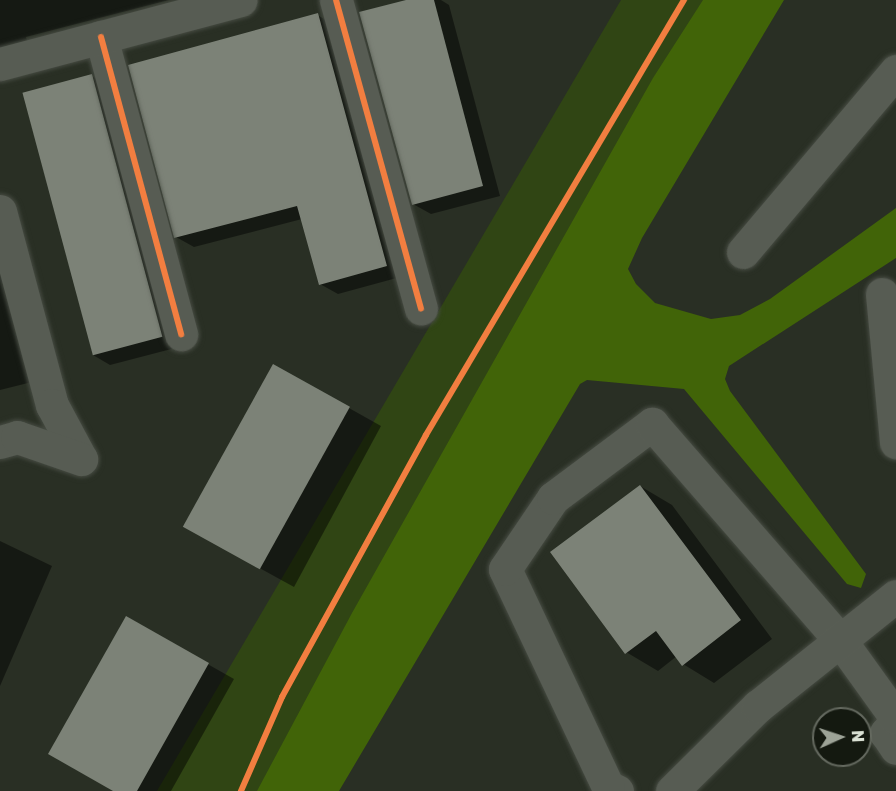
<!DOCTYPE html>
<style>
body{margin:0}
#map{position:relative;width:896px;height:791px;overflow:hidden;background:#292f24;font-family:"Golos Text",sans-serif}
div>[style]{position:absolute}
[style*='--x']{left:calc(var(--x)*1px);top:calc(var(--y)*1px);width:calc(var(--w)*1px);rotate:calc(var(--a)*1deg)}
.green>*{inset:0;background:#304514}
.forest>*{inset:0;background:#416408}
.shadow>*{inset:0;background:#0007}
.building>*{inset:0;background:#7c8277;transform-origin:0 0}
.roads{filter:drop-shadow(0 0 2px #464b42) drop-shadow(0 0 2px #464b42)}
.minor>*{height:33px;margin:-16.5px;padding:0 16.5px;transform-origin:16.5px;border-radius:16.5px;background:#575c53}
.cycleway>*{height:6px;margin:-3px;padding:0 3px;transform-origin:3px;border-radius:3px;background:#f27e40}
span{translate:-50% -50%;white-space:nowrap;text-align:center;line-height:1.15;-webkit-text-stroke:6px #141910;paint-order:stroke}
.north{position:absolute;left:812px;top:707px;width:60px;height:60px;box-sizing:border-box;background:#141910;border:2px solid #64695f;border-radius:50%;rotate:87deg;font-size:16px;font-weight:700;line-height:24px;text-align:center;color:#dbe2d5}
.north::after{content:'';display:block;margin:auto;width:21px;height:27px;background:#9da397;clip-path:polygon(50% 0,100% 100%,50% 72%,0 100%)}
</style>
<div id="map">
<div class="green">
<i style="clip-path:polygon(621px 0,766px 0,320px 791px,157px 791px)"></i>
</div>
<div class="forest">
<i style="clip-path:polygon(703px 0,784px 0,642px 238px,628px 269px,636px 284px,655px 303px,711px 319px,740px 315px,770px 299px,896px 208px,896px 258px,729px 366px,725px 379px,730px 391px,866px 574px,861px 588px,847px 584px,684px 389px,587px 380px,580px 384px,339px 791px,257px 791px,352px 613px,653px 78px)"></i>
</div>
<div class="shadow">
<i style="clip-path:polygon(0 0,169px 0,26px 37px,28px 44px,0 51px)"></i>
<i style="clip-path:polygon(412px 0,441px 0,449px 5px,500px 196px,431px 214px,413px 204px)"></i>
<i style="clip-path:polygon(317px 15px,335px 25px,404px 276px,338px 294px,320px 284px,302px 219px,194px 247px,176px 237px)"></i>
<i style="clip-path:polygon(91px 76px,109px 86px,179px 347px,110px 365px,93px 355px)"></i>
<i style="clip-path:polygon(0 257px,32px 382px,0 390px)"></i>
<i style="clip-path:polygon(274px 366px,381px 426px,294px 587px,218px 545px)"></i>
<i style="clip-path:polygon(640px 486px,672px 505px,772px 639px,714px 683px,683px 664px,677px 656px,658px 671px,626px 652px)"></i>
<i style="clip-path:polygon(0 541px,52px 566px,0 686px)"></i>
<i style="clip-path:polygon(126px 618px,234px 679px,171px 791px,116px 791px)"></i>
</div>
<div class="building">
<i style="clip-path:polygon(406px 0,434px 0,483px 186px,412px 205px,359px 12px)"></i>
<i style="clip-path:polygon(318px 13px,387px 266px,319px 285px,297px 206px,174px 238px,128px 65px)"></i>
<i style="left:92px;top:74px;width:272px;height:72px;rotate:75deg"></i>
<i style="left:273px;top:364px;width:88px;height:186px;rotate:29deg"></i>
<i style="clip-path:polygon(640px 485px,741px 620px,682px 666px,656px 631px,625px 654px,550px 552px)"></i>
<i style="clip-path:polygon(126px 616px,209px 663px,137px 791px,113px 791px,48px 754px)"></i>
</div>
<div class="roads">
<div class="minor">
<i style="--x:336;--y:0;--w:320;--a:74.6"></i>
<i style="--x:101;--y:37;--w:308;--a:74.9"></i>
<i style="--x:0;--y:64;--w:249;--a:-14.9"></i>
<i style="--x:0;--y:211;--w:201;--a:75"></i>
<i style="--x:52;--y:405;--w:61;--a:61.8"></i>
<i style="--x:743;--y:252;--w:237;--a:-49.8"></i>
<i style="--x:882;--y:294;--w:149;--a:84.6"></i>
<i style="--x:0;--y:442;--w:18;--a:-16"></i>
<i style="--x:17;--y:437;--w:68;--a:19"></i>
<i style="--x:896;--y:721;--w:16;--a:130"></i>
<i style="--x:886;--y:733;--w:18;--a:56"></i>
<i style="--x:617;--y:791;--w:10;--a:-156"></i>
<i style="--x:608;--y:787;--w:241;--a:-115.3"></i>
<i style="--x:505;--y:569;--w:86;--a:-55.9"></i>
<i style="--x:553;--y:498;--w:124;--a:-36.8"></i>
<i style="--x:652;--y:424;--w:286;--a:49"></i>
<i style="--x:840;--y:640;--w:96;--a:54.3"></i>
<i style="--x:672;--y:791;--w:121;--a:-44.7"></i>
<i style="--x:758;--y:706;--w:176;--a:-38.6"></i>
</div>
</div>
<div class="cycleway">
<i style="--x:336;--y:0;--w:320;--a:74.6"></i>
<i style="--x:101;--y:37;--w:308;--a:74.9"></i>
<i style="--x:241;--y:791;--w:103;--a:-66.4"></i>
<i style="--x:282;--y:697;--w:299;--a:-61.2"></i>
<i style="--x:426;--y:435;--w:506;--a:-59.33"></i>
</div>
<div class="north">N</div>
</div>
